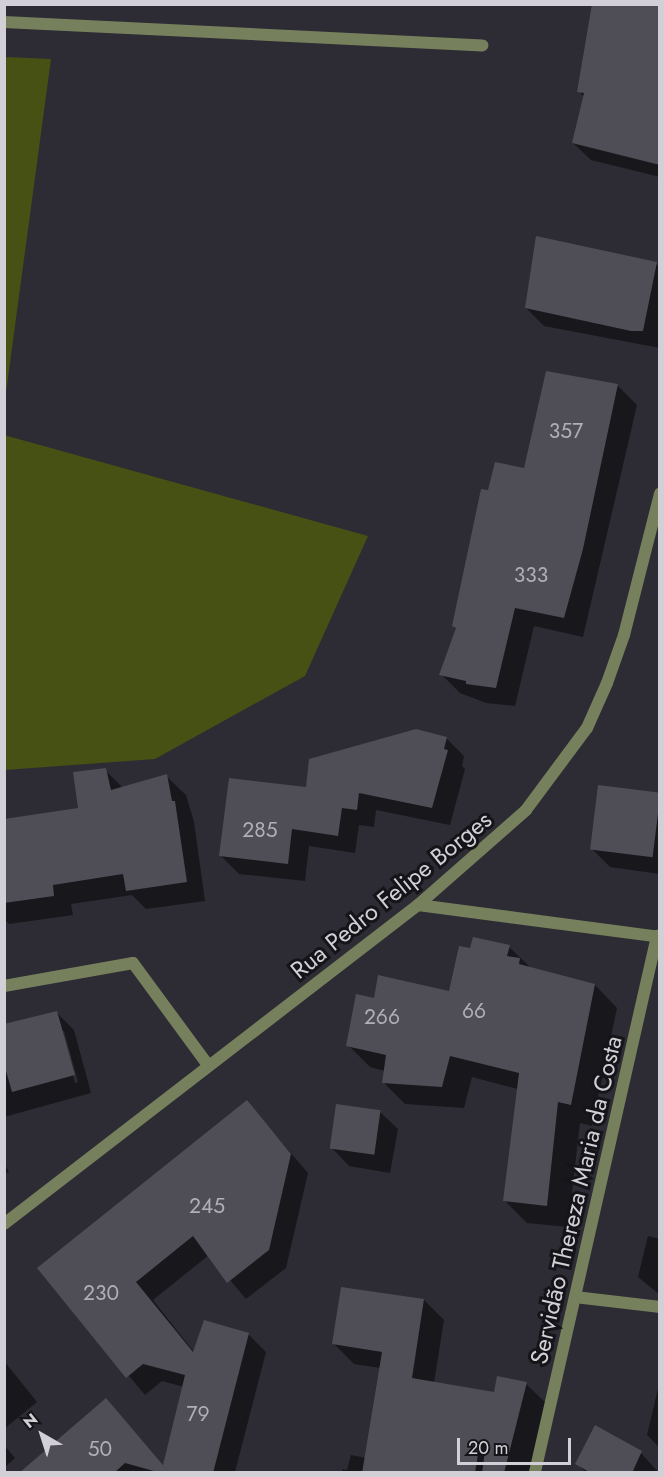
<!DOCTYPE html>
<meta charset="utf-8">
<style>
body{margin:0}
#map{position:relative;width:664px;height:1477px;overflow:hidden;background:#2d2b34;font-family:Jost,sans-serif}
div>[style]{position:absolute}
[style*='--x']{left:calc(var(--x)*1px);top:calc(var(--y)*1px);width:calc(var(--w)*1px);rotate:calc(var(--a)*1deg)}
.green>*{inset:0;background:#475113}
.shadow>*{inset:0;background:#0007}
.building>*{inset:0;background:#4f4d56;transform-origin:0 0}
.minor>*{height:12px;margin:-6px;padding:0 6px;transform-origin:6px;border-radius:6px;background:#77805d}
span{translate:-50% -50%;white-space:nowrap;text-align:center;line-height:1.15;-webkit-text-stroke:6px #151418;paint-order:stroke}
.number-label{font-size:21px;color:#b1afb6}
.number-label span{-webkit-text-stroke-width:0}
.street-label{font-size:24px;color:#d2d0d6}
.frame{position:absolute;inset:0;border:6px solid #d2d0d6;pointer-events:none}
.north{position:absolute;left:12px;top:1405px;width:60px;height:60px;-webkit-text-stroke:4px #151418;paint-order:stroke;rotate:321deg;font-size:16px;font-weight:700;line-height:24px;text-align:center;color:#d2d0d6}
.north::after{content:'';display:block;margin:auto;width:21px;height:27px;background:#d2d0d6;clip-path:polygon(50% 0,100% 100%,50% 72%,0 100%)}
.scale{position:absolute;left:457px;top:1438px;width:114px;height:27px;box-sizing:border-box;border:3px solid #d2d0d6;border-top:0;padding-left:8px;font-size:18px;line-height:21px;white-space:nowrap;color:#d2d0d6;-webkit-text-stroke:4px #151418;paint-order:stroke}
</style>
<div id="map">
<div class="green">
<i style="clip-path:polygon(5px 57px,51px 59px,5px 400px,4px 57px)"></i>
<i style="clip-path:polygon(4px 435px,368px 536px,305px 676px,155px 759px,5px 770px)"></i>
</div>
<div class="shadow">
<i style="clip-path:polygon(660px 4px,660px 177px,591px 160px,573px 143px,584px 97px,579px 91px)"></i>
<i style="clip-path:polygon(656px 264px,660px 267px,660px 348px,544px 326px,526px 308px)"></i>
<i style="clip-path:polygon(618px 386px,637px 405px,583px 637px,534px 626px,515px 706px,486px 703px,460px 693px,441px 674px,457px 629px,453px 626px,489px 492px,525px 469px)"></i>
<i style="clip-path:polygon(446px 738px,464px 756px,462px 766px,465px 769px,450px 825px,376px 810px,374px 827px,359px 825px,355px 853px,309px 846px,305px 881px,239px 874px,221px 856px,307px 789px)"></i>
<i style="clip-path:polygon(105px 770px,123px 788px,166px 776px,186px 795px,194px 822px,205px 901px,146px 909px,132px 895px,71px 904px,73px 915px,9px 924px,4px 919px,4px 820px,79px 809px)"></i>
<i style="clip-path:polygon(660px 792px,660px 874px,610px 867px,591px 848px)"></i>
<i style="clip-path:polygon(509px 947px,531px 968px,595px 985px,617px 1008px,592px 1126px,580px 1123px,568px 1227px,527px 1223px,505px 1201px,518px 1089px,472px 1077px,464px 1108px,405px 1104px,383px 1082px,385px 1071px,370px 1067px,348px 1045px,376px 999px,451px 993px,472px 949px)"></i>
<i style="clip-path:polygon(evenodd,57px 1013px,74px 1030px,91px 1093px,4px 1117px,4px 1026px,57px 1013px,61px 1031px,64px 1031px,78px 1082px,75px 1083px,61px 1031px)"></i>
<i style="clip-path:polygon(247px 1102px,308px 1173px,286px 1268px,246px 1299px,209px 1255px,153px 1300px,194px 1352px,248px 1334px,266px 1352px,235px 1472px,42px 1472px,106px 1400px,164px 1466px,184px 1387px,162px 1381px,145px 1395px,39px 1268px)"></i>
<i style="clip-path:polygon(380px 1112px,398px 1129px,390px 1173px,349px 1166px,332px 1148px)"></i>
<i style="clip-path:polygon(4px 1163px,9px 1172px,4px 1174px)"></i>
<i style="clip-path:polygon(648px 1236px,660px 1239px,660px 1295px,638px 1277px)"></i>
<i style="clip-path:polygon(424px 1300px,444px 1320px,434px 1383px,495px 1394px,526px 1384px,547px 1404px,529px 1472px,342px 1472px,342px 1469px,347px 1470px,351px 1455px,366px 1458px,381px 1368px,354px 1364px,334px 1344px)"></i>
<i style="clip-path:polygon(4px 1361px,37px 1402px,4px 1429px)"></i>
<i style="clip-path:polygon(660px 1380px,660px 1448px,647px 1435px)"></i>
<i style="clip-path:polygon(4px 1445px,15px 1458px,4px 1468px)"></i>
<i style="clip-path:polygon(641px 1453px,658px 1472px,586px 1472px,577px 1464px)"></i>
</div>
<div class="building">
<i style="clip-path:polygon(592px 4px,660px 4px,660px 165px,572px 143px,584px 93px,577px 92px)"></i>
<i style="clip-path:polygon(536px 236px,657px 262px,643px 331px,631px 331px,525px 308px)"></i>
<i style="clip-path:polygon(546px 371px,618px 384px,583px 549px,564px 618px,515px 608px,496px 688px,466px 684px,466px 681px,439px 675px,456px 628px,452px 626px,481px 489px,488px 490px,495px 462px,524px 468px)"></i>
<i style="clip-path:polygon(416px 729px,447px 737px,444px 749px,448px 750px,432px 808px,359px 793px,357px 810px,342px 808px,338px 836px,292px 829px,288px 864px,219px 856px,229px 778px,306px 787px,309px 759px)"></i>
<i style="clip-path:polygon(106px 768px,111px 790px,167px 774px,172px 801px,175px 801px,187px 882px,126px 891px,123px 874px,53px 885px,54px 896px,4px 903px,4px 819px,78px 808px,73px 772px)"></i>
<i style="left:598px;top:785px;width:63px;height:65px;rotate:7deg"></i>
<i style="clip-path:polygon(473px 937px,510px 945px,507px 956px,520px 958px,519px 964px,595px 984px,571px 1105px,558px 1102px,547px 1206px,503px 1201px,519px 1073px,450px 1056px,442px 1087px,382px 1083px,386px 1055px,346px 1046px,356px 994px,374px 998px,378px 975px,449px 991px,459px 946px,470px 948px)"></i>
<i style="clip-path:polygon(57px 1011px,75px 1075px,12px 1092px,4px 1064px,4px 1024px)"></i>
<i style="clip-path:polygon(247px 1100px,291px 1154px,269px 1250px,227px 1283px,193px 1236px,136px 1282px,193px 1352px,204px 1320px,249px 1333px,213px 1473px,161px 1473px,125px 1463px,114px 1473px,19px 1473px,106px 1398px,163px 1465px,185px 1375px,143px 1364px,126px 1378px,37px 1268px)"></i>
<i style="left:336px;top:1104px;width:45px;height:45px;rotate:8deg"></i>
<i style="clip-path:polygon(341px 1287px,424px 1299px,412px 1378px,494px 1392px,497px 1376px,527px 1382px,504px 1473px,482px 1473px,486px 1443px,480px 1442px,475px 1473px,362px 1473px,382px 1352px,332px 1344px)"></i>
<i style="clip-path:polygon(595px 1425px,642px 1451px,632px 1473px,591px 1473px,575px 1464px)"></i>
</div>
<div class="minor">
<i style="--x:4;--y:22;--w:479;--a:2.8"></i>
<i style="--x:418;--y:905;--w:244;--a:7.5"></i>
<i style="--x:4;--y:986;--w:131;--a:-10.1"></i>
<i style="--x:133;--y:963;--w:127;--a:53.7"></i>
<i style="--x:4;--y:1224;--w:523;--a:-37.62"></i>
<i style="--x:418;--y:905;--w:144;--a:-41.3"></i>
<i style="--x:526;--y:810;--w:102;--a:-53.4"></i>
<i style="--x:587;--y:728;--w:49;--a:-66"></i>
<i style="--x:607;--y:683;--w:51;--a:-70.5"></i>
<i style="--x:624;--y:635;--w:146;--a:-75.7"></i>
<i style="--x:575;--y:1297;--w:86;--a:6.7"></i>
<i style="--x:535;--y:1472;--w:550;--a:-77.18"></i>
</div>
<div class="number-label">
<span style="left:566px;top:431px">357</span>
<span style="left:531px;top:575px">333</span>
<span style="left:260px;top:830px">285</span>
<span style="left:474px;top:1011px">66</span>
<span style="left:382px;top:1017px">266</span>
<span style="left:207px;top:1206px">245</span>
<span style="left:101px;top:1293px">230</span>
<span style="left:198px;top:1414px">79</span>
<span style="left:100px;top:1449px">50</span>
</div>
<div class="street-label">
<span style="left:391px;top:895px;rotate:-39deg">Rua Pedro Felipe Borges</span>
<span style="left:576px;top:1200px;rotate:-77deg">Servidão Thereza Maria da Costa</span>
</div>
<div class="frame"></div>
<div class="north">N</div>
<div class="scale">20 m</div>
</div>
